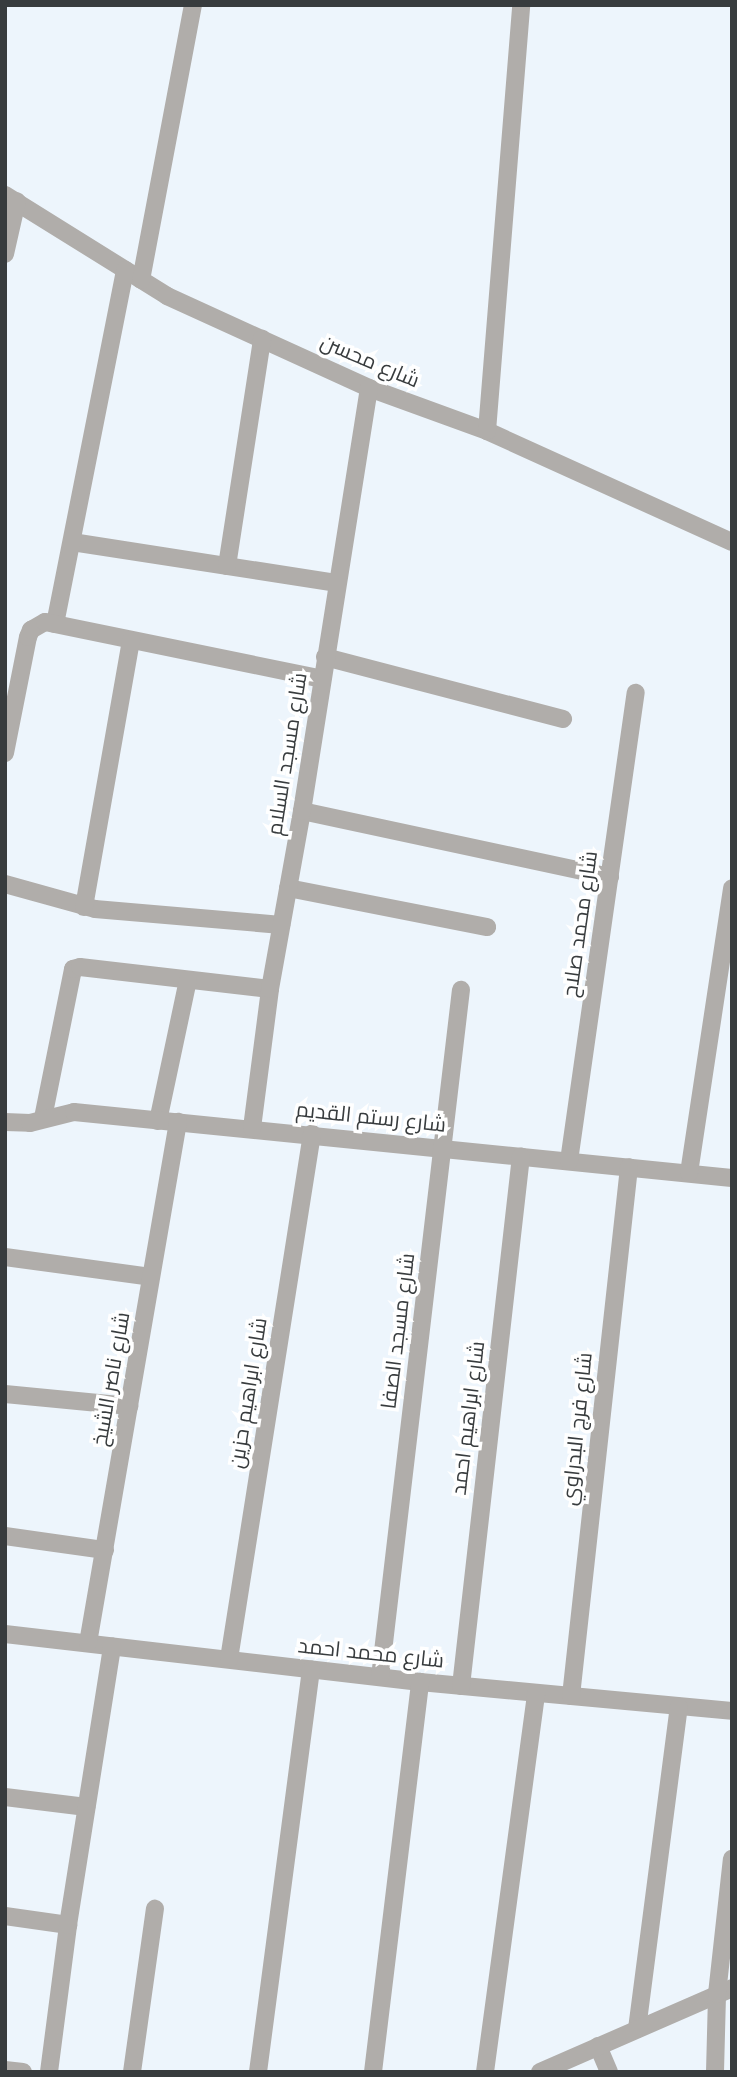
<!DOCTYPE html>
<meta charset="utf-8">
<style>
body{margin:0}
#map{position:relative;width:737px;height:2077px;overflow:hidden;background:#edf5fc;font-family:Arial,Cairo,sans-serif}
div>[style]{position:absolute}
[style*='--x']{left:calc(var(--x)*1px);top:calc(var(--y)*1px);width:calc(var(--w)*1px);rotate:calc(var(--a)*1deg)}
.street>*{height:18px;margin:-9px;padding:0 9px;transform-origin:9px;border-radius:9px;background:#b0adaa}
span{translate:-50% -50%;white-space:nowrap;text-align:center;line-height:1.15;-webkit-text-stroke:7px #fff;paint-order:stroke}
.street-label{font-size:21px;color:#383c3e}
.frame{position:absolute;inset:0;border:7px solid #383c3e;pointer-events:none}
</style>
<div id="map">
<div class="street">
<i style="--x:5;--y:195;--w:191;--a:31.9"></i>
<i style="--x:167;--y:296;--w:222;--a:24.5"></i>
<i style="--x:369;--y:388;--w:126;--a:20"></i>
<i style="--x:487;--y:431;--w:269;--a:24.4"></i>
<i style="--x:5;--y:254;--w:54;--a:-77.2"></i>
<i style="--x:141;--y:280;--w:280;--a:-79.3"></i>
<i style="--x:487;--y:431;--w:427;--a:-85.4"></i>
<i style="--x:72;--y:542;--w:267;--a:8.8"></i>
<i style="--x:227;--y:566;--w:230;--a:-81.2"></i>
<i style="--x:55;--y:624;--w:361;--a:-78.8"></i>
<i style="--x:325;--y:657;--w:246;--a:14.6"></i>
<i style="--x:5;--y:753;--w:118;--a:-78.8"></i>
<i style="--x:28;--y:637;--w:8;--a:-67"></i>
<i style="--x:31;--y:630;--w:16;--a:-30"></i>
<i style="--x:45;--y:622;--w:283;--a:11.6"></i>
<i style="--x:302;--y:811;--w:315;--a:12.1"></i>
<i style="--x:5;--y:884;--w:93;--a:15.5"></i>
<i style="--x:95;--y:909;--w:187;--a:4.9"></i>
<i style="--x:288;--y:888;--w:203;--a:11.1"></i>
<i style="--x:84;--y:907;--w:271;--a:-80"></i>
<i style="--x:43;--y:1118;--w:152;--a:-78.6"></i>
<i style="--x:73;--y:969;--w:7;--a:-16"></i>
<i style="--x:80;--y:967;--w:191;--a:6.6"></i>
<i style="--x:158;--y:1121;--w:144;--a:-78"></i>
<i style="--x:5;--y:1122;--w:25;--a:2"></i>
<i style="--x:30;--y:1123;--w:45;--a:-14"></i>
<i style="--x:74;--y:1112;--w:661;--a:5.73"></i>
<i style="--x:252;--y:1128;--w:140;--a:-82.6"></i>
<i style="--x:270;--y:989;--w:181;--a:-79.8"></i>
<i style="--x:302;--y:811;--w:428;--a:-81"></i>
<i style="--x:569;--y:1161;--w:473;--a:-81.9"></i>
<i style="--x:689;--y:1173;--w:288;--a:-81.4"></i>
<i style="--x:5;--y:1257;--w:147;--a:7.8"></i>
<i style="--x:5;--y:1394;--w:125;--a:5.5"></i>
<i style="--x:5;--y:1536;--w:101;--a:8"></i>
<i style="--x:5;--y:1634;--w:418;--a:6.6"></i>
<i style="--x:420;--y:1682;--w:313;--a:5.3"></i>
<i style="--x:88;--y:1643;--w:529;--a:-80.2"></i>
<i style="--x:229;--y:1659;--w:532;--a:-81.02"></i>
<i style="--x:380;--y:1677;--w:692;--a:-83.28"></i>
<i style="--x:461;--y:1686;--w:533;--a:-83.54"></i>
<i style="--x:571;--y:1696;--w:532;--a:-83.74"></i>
<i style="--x:5;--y:1797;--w:82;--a:7"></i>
<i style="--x:5;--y:1916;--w:64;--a:8.1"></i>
<i style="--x:637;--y:2029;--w:325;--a:-82.6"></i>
<i style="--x:598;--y:2046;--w:28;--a:67"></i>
<i style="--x:5;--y:2070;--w:18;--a:6"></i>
<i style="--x:49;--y:2072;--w:148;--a:-82.6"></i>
<i style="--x:68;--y:1925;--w:282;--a:-81"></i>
<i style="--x:132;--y:2072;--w:165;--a:-82"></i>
<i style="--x:258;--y:2072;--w:406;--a:-82.5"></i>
<i style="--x:373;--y:2072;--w:393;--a:-83.1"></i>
<i style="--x:485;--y:2072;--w:382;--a:-82.3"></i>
<i style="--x:540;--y:2072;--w:210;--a:-23.6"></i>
<i style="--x:715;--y:2072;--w:78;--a:-88.5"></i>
<i style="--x:717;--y:1994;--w:136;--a:-83.7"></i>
</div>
<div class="street-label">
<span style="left:370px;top:361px;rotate:23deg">شارع محسن</span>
<span style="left:287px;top:754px;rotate:-81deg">شارع مسجد السلام</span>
<span style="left:580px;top:924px;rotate:-82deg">شارع محمد صلاح</span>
<span style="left:371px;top:1117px;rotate:6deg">شارع رستم القديم</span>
<span style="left:398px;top:1331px;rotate:-83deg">شارع مسجد الصفا</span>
<span style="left:111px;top:1379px;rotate:-80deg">شارع ناصر الشيخ</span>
<span style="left:248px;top:1393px;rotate:-81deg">شارع ابراهيم حزين</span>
<span style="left:468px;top:1418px;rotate:-83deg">شارع ابراهيم احمد</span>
<span style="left:577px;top:1429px;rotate:-84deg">شارع فرج البدراوي</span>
<span style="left:371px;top:1653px;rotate:6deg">شارع محمد احمد</span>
</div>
<div class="frame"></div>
</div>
